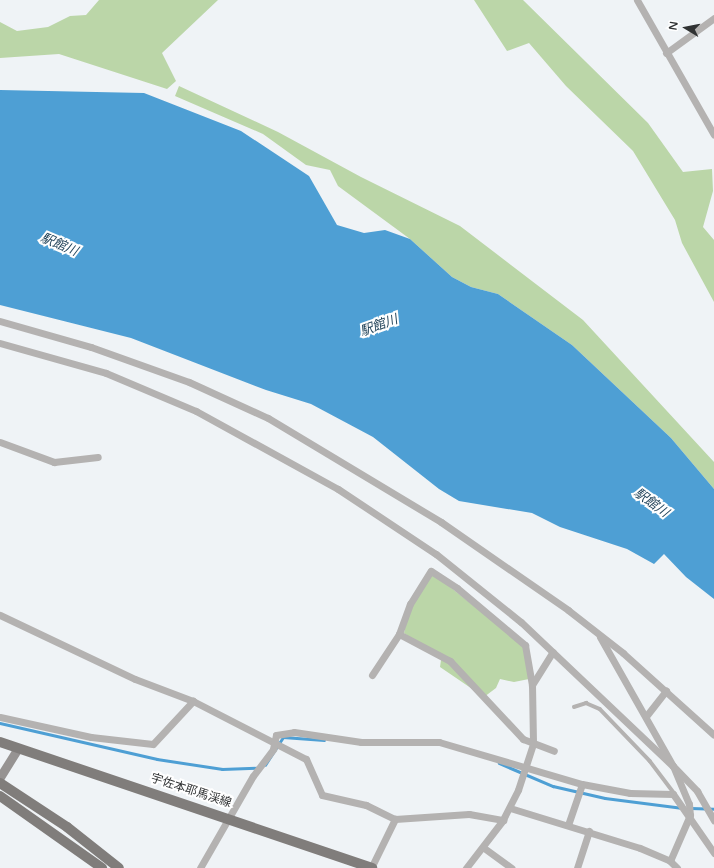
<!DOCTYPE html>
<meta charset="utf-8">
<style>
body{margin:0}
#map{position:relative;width:714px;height:868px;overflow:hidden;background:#eff3f6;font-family:"Varela Round","Noto Sans JP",sans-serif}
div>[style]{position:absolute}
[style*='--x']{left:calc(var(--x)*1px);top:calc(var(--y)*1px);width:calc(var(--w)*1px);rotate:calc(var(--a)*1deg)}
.green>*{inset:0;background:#bbd6a8}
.water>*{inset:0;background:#4e9fd4}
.stream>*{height:2.5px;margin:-1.25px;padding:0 1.25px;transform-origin:1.25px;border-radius:1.25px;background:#4e9fd4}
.lane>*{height:3.5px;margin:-1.75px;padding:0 1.75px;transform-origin:1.75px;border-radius:1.75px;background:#b4b2b1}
.street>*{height:7px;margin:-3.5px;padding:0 3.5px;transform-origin:3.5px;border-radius:3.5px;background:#b4b2b1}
.secondary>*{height:9px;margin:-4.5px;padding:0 4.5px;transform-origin:4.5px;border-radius:4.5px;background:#969392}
.primary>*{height:10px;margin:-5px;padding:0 5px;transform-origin:5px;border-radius:5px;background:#807d7b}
span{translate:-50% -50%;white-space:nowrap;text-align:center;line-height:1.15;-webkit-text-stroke:4px #fff;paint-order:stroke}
.street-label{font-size:12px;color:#303233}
.water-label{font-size:13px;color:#1d3f56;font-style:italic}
.north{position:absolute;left:666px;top:8px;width:40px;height:40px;-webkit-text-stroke:3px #fff;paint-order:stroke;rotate:280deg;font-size:11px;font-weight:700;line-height:16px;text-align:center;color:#303233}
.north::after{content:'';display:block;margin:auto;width:14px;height:18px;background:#303233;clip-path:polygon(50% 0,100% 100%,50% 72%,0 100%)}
</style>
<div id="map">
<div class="green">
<i style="clip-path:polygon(99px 0,218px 0,162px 53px,176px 81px,167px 89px,59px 54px,0 58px,0 22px,17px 31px,48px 27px,70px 16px,86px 15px)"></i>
<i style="clip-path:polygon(474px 0,523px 0,648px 123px,683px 172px,712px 169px,713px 191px,703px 227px,714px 240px,714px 302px,682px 243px,675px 220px,633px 151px,566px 86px,529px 43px,507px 51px)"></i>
<i style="clip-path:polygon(179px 86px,278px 132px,361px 177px,460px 226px,583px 320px,714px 462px,714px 489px,671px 438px,572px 345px,498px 294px,471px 287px,452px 277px,410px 239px,338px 186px,330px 170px,306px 165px,263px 134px,175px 96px)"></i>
<i style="clip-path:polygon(435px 575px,523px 645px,529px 679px,514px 682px,500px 679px,496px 688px,484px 697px,440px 667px,441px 660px,404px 633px,407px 617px,427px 577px)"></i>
</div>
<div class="water">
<i style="clip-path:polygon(0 90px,144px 93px,241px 131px,309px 176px,337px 225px,364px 233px,385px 230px,410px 239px,452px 277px,471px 287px,498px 294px,572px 345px,671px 438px,714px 489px,714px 599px,686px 577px,664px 554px,654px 564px,627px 549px,560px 527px,532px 513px,459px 501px,439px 489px,373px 437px,311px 404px,266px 390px,131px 338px,0 305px)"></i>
</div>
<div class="stream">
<i style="--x:0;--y:723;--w:161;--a:12.9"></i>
<i style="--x:157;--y:759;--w:66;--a:8.7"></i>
<i style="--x:222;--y:769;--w:34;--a:-2"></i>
<i style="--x:499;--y:763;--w:59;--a:23.1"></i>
<i style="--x:553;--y:786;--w:53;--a:13"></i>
<i style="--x:605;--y:798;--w:78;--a:7.4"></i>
<i style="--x:265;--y:765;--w:33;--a:-57"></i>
<i style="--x:283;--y:737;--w:41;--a:4.2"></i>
<i style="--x:691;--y:808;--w:23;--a:2"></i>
</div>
<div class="lane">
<i style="--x:574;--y:707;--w:13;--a:-18"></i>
<i style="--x:586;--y:703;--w:15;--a:23"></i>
<i style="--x:600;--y:709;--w:72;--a:46.1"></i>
<i style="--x:650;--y:761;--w:41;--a:52.9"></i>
</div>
<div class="street">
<i style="--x:637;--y:0;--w:155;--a:60.3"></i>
<i style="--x:666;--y:53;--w:59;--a:-36.1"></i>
<i style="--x:0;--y:321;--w:95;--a:15.9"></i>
<i style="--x:91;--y:347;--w:104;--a:19.7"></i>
<i style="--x:189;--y:382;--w:87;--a:24.5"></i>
<i style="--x:268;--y:418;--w:202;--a:31"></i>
<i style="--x:441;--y:522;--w:155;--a:34.7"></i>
<i style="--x:568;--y:610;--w:70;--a:38"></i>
<i style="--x:623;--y:653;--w:122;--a:42"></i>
<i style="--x:0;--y:343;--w:110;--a:15.8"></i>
<i style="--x:106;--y:373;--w:98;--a:22.9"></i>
<i style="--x:196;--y:411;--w:162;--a:28.8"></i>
<i style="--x:338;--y:489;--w:118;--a:33.6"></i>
<i style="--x:436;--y:554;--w:109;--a:38.7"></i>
<i style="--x:521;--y:622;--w:209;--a:43.5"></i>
<i style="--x:673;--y:766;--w:41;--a:67.2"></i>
<i style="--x:689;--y:804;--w:11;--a:85"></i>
<i style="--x:690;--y:815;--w:50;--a:113.5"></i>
<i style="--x:670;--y:861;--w:10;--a:45"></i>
<i style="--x:0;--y:442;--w:58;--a:20.3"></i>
<i style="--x:54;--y:462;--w:44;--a:-6.5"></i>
<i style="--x:0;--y:615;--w:149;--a:25.4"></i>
<i style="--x:135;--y:679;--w:62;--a:20.8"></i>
<i style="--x:193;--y:701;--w:127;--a:27.2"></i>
<i style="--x:306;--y:759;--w:39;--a:66"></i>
<i style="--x:322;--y:795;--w:45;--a:12.8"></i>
<i style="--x:366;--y:805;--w:32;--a:26"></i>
<i style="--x:399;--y:634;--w:58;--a:27.9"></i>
<i style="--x:450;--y:661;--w:107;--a:46.9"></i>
<i style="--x:523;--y:739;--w:33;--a:21"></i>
<i style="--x:600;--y:637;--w:148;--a:60.5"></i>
<i style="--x:673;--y:766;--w:35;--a:46"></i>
<i style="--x:697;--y:791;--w:34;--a:60"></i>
<i style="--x:372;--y:675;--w:49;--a:-56.6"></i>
<i style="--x:399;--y:634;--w:32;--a:-70"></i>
<i style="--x:410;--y:604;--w:39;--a:-58"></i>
<i style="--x:431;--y:571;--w:31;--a:33"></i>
<i style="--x:457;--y:588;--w:89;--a:40"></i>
<i style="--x:525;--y:645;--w:41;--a:80.1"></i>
<i style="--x:532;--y:685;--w:59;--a:89"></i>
<i style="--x:533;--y:744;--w:48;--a:108.1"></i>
<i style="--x:518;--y:790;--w:34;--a:117"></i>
<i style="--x:503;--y:820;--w:61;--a:127.6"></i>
<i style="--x:532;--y:685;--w:39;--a:-58"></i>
<i style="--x:647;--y:715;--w:31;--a:-52"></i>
<i style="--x:0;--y:717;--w:93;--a:12.4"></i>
<i style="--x:91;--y:737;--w:62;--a:6.4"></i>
<i style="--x:153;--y:744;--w:59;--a:-47.1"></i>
<i style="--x:510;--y:808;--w:136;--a:17.1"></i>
<i style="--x:640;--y:848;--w:33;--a:23"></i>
<i style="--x:568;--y:825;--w:43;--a:-71.1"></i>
<i style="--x:484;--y:848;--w:34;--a:36"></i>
<i style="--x:200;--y:868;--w:106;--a:-60.1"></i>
<i style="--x:253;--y:776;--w:34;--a:-53"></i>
<i style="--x:273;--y:749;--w:14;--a:-78"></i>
<i style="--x:276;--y:735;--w:18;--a:-9"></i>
<i style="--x:294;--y:732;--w:68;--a:8.5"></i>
<i style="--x:361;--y:742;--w:78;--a:0"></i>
<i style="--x:439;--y:742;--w:149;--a:16.4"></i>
<i style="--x:582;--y:784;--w:49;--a:10.6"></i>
<i style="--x:630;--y:793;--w:43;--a:1.3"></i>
<i style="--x:673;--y:794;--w:72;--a:55.2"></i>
<i style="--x:371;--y:868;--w:55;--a:-63.9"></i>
<i style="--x:395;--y:819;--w:74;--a:-3.9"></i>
<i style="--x:469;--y:814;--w:35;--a:10"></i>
<i style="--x:577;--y:868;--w:39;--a:-72"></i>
</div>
<div class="secondary">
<i style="--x:0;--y:777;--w:34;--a:-58"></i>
</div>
<div class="primary">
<i style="--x:0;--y:742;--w:393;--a:18.7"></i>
<i style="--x:0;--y:783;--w:80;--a:33.3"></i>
<i style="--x:67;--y:827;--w:66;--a:38.3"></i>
<i style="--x:0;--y:796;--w:125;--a:35.2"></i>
</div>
<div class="street-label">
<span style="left:191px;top:791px;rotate:18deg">宇佐本耶馬渓線</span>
</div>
<div class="water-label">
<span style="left:59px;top:245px;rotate:23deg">駅館川</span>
<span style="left:379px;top:326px;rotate:-20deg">駅館川</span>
<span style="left:651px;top:503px;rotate:36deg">駅館川</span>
</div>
<div class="north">N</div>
</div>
